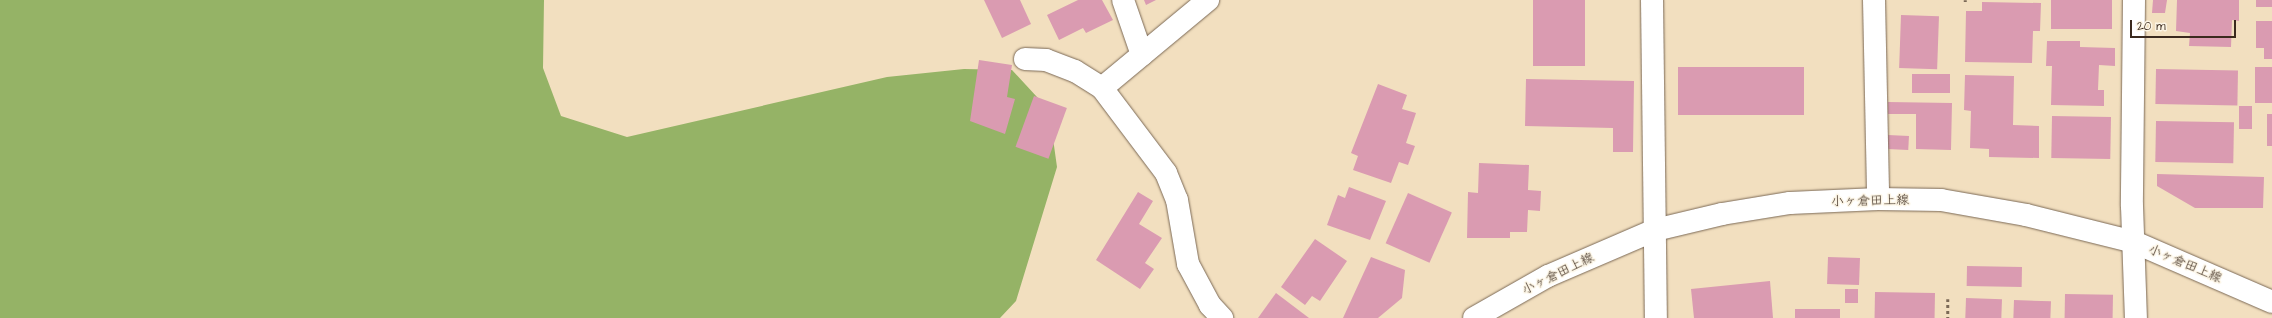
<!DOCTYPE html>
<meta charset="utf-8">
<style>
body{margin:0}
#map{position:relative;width:2272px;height:318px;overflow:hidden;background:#f2dfbf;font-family:"Architects Daughter","Klee One",sans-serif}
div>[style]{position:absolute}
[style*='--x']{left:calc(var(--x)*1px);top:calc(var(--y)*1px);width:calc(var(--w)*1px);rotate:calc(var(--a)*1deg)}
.forest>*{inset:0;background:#95b366}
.building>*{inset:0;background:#da9bb1;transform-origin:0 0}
.path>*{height:2.5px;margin-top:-1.25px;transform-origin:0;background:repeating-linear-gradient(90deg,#7b6956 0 3px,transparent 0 6px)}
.roads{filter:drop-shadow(0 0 1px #7b6956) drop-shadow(0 0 1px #7b6956)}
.street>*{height:22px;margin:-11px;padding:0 11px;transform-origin:11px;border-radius:11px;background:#fff}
.secondary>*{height:22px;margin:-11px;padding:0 11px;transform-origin:11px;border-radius:11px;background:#fff}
span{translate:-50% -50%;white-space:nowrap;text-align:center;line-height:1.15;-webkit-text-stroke:3px #fcf5e5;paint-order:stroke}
.street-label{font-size:13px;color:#3b2a1e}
.scale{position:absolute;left:2130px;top:20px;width:106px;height:18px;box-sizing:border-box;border:2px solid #3b2a1e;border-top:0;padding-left:5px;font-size:12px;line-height:14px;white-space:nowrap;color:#3b2a1e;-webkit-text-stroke:3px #fcf5e5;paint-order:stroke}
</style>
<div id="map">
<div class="forest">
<i style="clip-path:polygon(0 0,544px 0,543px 68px,561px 116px,627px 137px,887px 77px,964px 69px,1012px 70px,1049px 110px,1057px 167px,1016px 301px,1000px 318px,0 318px)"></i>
</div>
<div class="building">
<i style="clip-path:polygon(984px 0,1020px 0,1031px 24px,1002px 38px)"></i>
<i style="clip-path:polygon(1078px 0,1102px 0,1113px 20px,1086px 33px,1083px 28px,1059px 40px,1047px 15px)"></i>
<i style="clip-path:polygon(1144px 0,1156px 0,1146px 5px)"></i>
<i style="left:1533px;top:0;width:52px;height:66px"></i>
<i style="left:2051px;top:0;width:61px;height:29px"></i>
<i style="clip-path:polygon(2153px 0,2167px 0,2165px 13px,2152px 13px)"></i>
<i style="clip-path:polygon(2177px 0,2239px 0,2239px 21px,2232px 20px,2231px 47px,2189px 46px,2190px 33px,2176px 31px)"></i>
<i style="left:2256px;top:0;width:16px;height:7px"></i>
<i style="clip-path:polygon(1982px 2px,2041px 3px,2040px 31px,2033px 31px,2032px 63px,1965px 62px,1966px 11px,1982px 11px)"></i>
<i style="left:1901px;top:15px;width:38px;height:53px;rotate:2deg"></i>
<i style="clip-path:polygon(2256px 21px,2272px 21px,2272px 59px,2264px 59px,2264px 48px,2256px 48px)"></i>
<i style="clip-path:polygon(2047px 41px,2080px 41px,2080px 47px,2115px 48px,2115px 66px,2099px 65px,2098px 90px,2104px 90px,2104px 106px,2051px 105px,2052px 66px,2046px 66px)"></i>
<i style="clip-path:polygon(979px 60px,1012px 65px,1007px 97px,1015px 99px,1005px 134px,970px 121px)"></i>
<i style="left:1678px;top:67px;width:126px;height:48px"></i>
<i style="left:2255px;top:67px;width:17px;height:36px"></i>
<i style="left:2156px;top:69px;width:82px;height:35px;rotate:1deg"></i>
<i style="left:1912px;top:74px;width:38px;height:19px"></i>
<i style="clip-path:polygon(1965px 75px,2014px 76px,2013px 125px,2039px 126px,2039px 158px,1989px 157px,1989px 149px,1970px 148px,1971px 111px,1964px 110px)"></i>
<i style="clip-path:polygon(1526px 79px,1634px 81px,1633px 152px,1613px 152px,1613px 128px,1525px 126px)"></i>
<i style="clip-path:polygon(1378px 84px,1407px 95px,1402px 109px,1416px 113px,1406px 143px,1415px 146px,1408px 165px,1399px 162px,1391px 183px,1353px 170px,1358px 156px,1351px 153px)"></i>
<i style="left:1034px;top:96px;width:35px;height:54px;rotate:20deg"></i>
<i style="clip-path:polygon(1888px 102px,1952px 103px,1951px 150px,1916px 149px,1916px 114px,1888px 114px)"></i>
<i style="left:2239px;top:106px;width:13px;height:23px"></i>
<i style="left:2267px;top:114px;width:5px;height:32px"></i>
<i style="left:2052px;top:116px;width:59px;height:42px;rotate:1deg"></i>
<i style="left:2156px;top:121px;width:78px;height:41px;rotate:1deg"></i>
<i style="left:1888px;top:135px;width:21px;height:14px;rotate:3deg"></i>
<i style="clip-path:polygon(1479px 163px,1529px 165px,1528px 190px,1541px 191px,1540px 211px,1528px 210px,1527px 232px,1510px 232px,1510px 238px,1467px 238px,1468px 192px,1478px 193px)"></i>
<i style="clip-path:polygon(2157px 174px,2264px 177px,2263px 208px,2195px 208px,2157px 186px)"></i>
<i style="clip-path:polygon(1349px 187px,1386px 201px,1370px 240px,1327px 225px,1338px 195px,1345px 198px)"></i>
<i style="clip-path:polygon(1138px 192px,1153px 201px,1139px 224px,1162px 238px,1145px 263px,1154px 269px,1140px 289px,1096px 260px)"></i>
<i style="left:1408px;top:193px;width:48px;height:55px;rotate:24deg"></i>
<i style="clip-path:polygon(1315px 239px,1347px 261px,1320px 301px,1312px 296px,1305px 305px,1281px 287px)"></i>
<i style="clip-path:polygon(1371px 257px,1405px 270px,1402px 298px,1378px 318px,1343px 318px)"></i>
<i style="left:1828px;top:257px;width:32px;height:27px;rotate:2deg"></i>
<i style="left:1967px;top:266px;width:55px;height:20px;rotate:1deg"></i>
<i style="clip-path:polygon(1770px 281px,1773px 318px,1694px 318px,1691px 289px)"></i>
<i style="left:1845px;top:289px;width:13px;height:14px"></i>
<i style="left:1875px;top:292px;width:60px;height:26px;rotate:1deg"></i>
<i style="clip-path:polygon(1276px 293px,1309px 318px,1258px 318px)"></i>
<i style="left:2065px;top:294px;width:48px;height:24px;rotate:1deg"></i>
<i style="left:1966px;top:298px;width:36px;height:20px;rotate:2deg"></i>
<i style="left:2014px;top:300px;width:37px;height:18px;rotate:2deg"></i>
<i style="left:1795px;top:309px;width:45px;height:9px"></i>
</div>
<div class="path">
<i style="--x:1965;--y:2;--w:2;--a:-90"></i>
<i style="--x:1948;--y:299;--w:19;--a:90"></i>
</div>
<div class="roads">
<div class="street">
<i style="--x:1123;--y:0;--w:58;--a:70.9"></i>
<i style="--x:1652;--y:0;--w:318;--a:89.3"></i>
<i style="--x:1874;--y:0;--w:199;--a:88.8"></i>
<i style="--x:2134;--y:0;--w:206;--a:90.6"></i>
<i style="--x:2132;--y:206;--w:112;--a:88"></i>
<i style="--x:1025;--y:59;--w:21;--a:3"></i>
<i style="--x:1046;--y:60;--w:31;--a:21"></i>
<i style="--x:1075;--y:71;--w:32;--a:32"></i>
<i style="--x:1102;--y:88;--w:106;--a:53"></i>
<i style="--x:1166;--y:173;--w:29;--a:68"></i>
<i style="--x:1177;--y:200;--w:65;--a:80.2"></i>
<i style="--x:1188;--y:264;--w:47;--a:61.8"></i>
<i style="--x:1210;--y:305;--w:18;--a:47"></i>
<i style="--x:1102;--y:88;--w:138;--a:-39.7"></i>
</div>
<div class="secondary">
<i style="--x:1474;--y:318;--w:85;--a:-29.6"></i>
<i style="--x:1548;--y:276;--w:116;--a:-23.3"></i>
<i style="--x:1655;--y:230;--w:69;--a:-13.4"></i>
<i style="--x:1722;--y:214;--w:69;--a:-9.2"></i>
<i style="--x:1790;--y:203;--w:88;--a:-2.6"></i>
<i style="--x:1878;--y:199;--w:63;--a:0.9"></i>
<i style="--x:1941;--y:200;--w:86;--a:10"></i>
<i style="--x:2026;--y:215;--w:111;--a:14"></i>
<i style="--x:2134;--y:242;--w:150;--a:23.5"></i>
</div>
</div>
<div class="street-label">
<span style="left:1870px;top:201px;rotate:-1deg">小ヶ倉田上線</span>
<span style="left:2185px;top:264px;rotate:23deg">小ヶ倉田上線</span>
<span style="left:1558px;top:274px;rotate:-26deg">小ヶ倉田上線</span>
</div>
<div class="scale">20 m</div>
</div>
